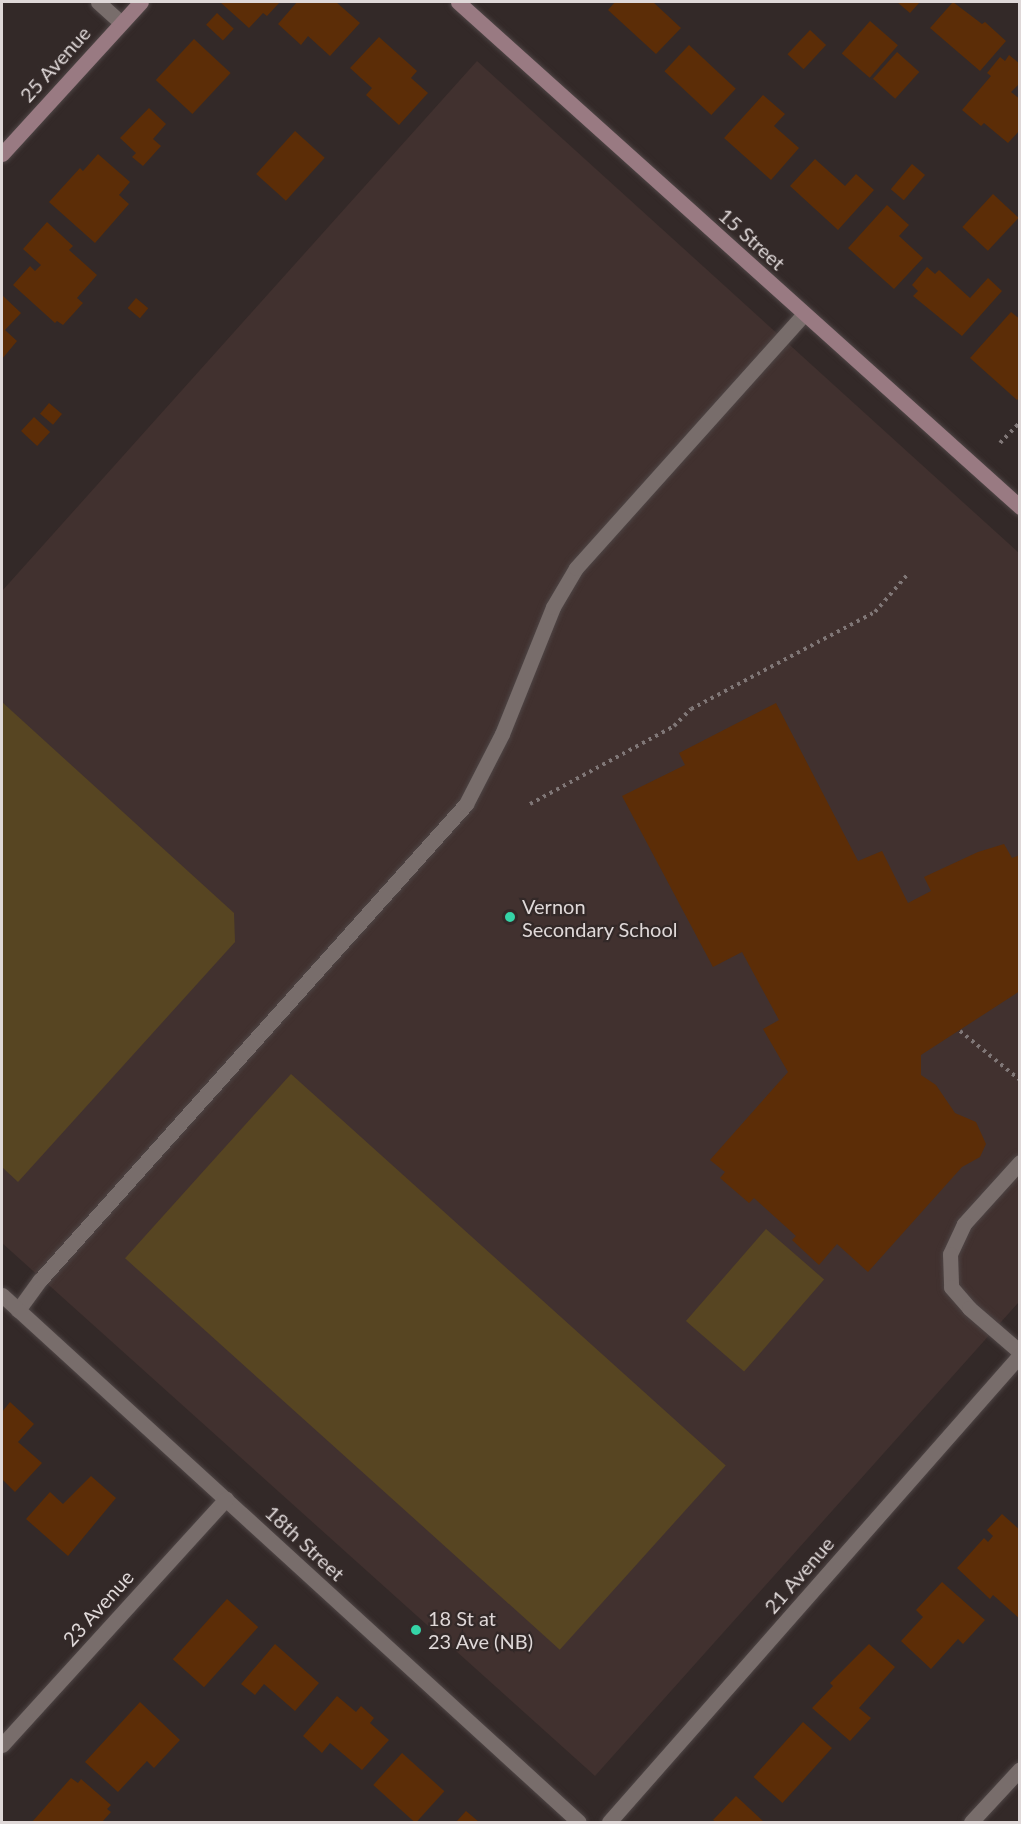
<!DOCTYPE html>
<style>
body{margin:0}
#map{position:relative;width:1021px;height:1824px;overflow:hidden;background:#332928;font-family:Lato,sans-serif}
div>[style]{position:absolute}
[style*='--x']{left:calc(var(--x)*1px);top:calc(var(--y)*1px);width:calc(var(--w)*1px);rotate:calc(var(--a)*1deg)}
.built>*{inset:0;background:#41312f}
.green>*{inset:0;background:#574522;transform-origin:0 0}
.building>*{inset:0;background:#5c2d07;transform-origin:0 0}
.path>*{height:4px;margin-top:-2px;transform-origin:0;background:repeating-linear-gradient(90deg,#807777 0 3px,transparent 0 7.5px)}
.roads{filter:drop-shadow(0 0 2px #4e4545) drop-shadow(0 0 2px #4e4545)}
.lane>*{height:15px;margin:-7.5px;padding:0 7.5px;transform-origin:7.5px;border-radius:7.5px;background:#786d6b}
.street>*{height:15px;margin:-7.5px;padding:0 7.5px;transform-origin:7.5px;border-radius:7.5px;background:#786d6b}
.secondary>*{height:15px;margin:-7.5px;padding:0 7.5px;transform-origin:7.5px;border-radius:7.5px;background:#997a82}
.dots>*{width:16px;height:16px;translate:-50% -50%;box-sizing:border-box;border:3px solid #332928;border-radius:50%}
span{translate:-50% -50%;white-space:nowrap;text-align:center;line-height:1.15;-webkit-text-stroke:4.5px #332928;paint-order:stroke}
.street-label{font-size:20px;color:#dfd8d8}
.poi-label{font-size:20px;color:#dfd8d8}
.left{translate:0 -50%;text-align:left}
.frame{position:absolute;inset:0;border:3px solid #dfd8d8;pointer-events:none}
</style>
<div id="map">
<div class="built">
<i style="clip-path:polygon(477px 61px,1019px 553px,1019px 1302px,595px 1776px,2px 1243px,2px 591px)"></i>
</div>
<div class="green">
<i style="clip-path:polygon(2px 702px,234px 913px,235px 942px,18px 1182px,2px 1167px)"></i>
<i style="left:291px;top:1074px;width:585px;height:248px;rotate:42deg"></i>
<i style="left:766px;top:1229px;width:77px;height:122px;rotate:41deg"></i>
</div>
<div class="building">
<i style="clip-path:polygon(220px 2px,280px 2px,267px 16px,263px 13px,249px 28px)"></i>
<i style="clip-path:polygon(297px 2px,336px 2px,360px 23px,330px 56px,308px 36px,301px 45px,278px 24px)"></i>
<i style="clip-path:polygon(615px 2px,653px 2px,681px 28px,656px 54px,608px 10px)"></i>
<i style="clip-path:polygon(897px 2px,920px 2px,910px 13px)"></i>
<i style="clip-path:polygon(953px 2px,982px 24px,985px 22px,1006px 41px,980px 71px,930px 28px)"></i>
<i style="left:217px;top:13px;width:23px;height:16px;rotate:43deg"></i>
<i style="left:870px;top:21px;width:37px;height:43px;rotate:41deg"></i>
<i style="left:810px;top:30px;width:22px;height:33px;rotate:43deg"></i>
<i style="clip-path:polygon(379px 37px,417px 71px,411px 78px,428px 93px,399px 125px,366px 95px,372px 88px,350px 68px)"></i>
<i style="left:194px;top:39px;width:50px;height:56px;rotate:43deg"></i>
<i style="left:689px;top:45px;width:64px;height:36px;rotate:43deg"></i>
<i style="left:897px;top:52px;width:30px;height:36px;rotate:42deg"></i>
<i style="clip-path:polygon(1009px 55px,1020px 64px,1020px 83px,1011px 92px,1020px 99px,1020px 130px,1008px 143px,984px 123px,981px 126px,962px 110px,991px 76px,987px 73px,1000px 57px,1005px 61px)"></i>
<i style="clip-path:polygon(763px 95px,785px 114px,774px 126px,799px 148px,771px 180px,724px 138px)"></i>
<i style="clip-path:polygon(149px 108px,166px 124px,153px 139px,161px 146px,143px 166px,132px 157px,136px 153px,120px 138px)"></i>
<i style="left:295px;top:131px;width:40px;height:58px;rotate:42deg"></i>
<i style="clip-path:polygon(98px 154px,130px 182px,119px 195px,129px 204px,95px 243px,49px 202px,80px 168px,83px 171px)"></i>
<i style="clip-path:polygon(815px 159px,845px 186px,856px 174px,874px 190px,838px 230px,790px 186px)"></i>
<i style="left:912px;top:164px;width:17px;height:33px;rotate:40deg"></i>
<i style="left:993px;top:194px;width:35px;height:45px;rotate:43deg"></i>
<i style="clip-path:polygon(887px 205px,909px 225px,899px 236px,923px 258px,894px 289px,848px 248px)"></i>
<i style="clip-path:polygon(47px 222px,73px 246px,69px 250px,97px 275px,77px 298px,83px 303px,63px 325px,57px 321px,55px 323px,13px 285px,30px 266px,35px 271px,41px 265px,23px 249px)"></i>
<i style="clip-path:polygon(927px 267px,935px 274px,939px 270px,970px 298px,988px 278px,1002px 291px,962px 336px,913px 296px,918px 291px,912px 285px)"></i>
<i style="clip-path:polygon(2px 295px,21px 313px,5px 330px,17px 341px,2px 359px)"></i>
<i style="left:136px;top:298px;width:16px;height:13px;rotate:40deg"></i>
<i style="clip-path:polygon(1011px 312px,1020px 319px,1020px 397px,1017px 400px,970px 358px)"></i>
<i style="left:49px;top:403px;width:17px;height:14px;rotate:40deg"></i>
<i style="left:34px;top:417px;width:22px;height:19px;rotate:43deg"></i>
<i style="clip-path:polygon(776px 703px,858px 861px,882px 851px,908px 903px,931px 891px,924px 877px,978px 852px,1004px 844px,1012px 858px,1020px 855px,1020px 991px,921px 1055px,921px 1075px,936px 1085px,955px 1113px,976px 1122px,986px 1144px,980px 1157px,962px 1167px,868px 1272px,837px 1244px,819px 1265px,792px 1240px,796px 1236px,754px 1198px,749px 1203px,720px 1178px,725px 1172px,710px 1160px,788px 1072px,763px 1029px,779px 1020px,742px 952px,713px 967px,622px 796px,685px 765px,679px 753px)"></i>
<i style="clip-path:polygon(10px 1402px,34px 1424px,18px 1442px,42px 1463px,15px 1492px,2px 1479px,2px 1412px)"></i>
<i style="clip-path:polygon(91px 1476px,116px 1498px,68px 1556px,26px 1519px,50px 1492px,63px 1504px)"></i>
<i style="clip-path:polygon(1002px 1514px,1020px 1530px,1020px 1619px,993px 1595px,990px 1599px,957px 1568px,984px 1538px,988px 1542px,993px 1536px,987px 1530px)"></i>
<i style="clip-path:polygon(942px 1582px,985px 1620px,963px 1644px,958px 1639px,931px 1669px,901px 1641px,923px 1617px,916px 1610px)"></i>
<i style="left:227px;top:1599px;width:42px;height:81px;rotate:42deg"></i>
<i style="clip-path:polygon(275px 1644px,319px 1683px,295px 1711px,264px 1684px,255px 1695px,241px 1684px)"></i>
<i style="clip-path:polygon(869px 1644px,895px 1667px,859px 1708px,871px 1718px,850px 1741px,812px 1708px,833px 1686px,830px 1683px)"></i>
<i style="clip-path:polygon(337px 1696px,356px 1712px,361px 1706px,374px 1718px,370px 1723px,389px 1740px,362px 1770px,330px 1743px,322px 1753px,303px 1736px)"></i>
<i style="clip-path:polygon(140px 1702px,180px 1740px,154px 1768px,147px 1761px,118px 1792px,85px 1762px)"></i>
<i style="left:803px;top:1722px;width:39px;height:74px;rotate:42deg"></i>
<i style="left:402px;top:1753px;width:57px;height:43px;rotate:42deg"></i>
<i style="clip-path:polygon(71px 1778px,78px 1783px,81px 1779px,111px 1805px,107px 1809px,111px 1812px,102px 1822px,32px 1822px)"></i>
<i style="clip-path:polygon(736px 1796px,764px 1822px,716px 1822px,713px 1820px)"></i>
<i style="clip-path:polygon(466px 1811px,479px 1822px,456px 1822px)"></i>
</div>
<div class="path">
<i style="--x:1000;--y:443;--w:29;--a:-46"></i>
<i style="--x:530;--y:804;--w:164;--a:-28.4"></i>
<i style="--x:674;--y:726;--w:24;--a:-45"></i>
<i style="--x:691;--y:709;--w:208;--a:-27.8"></i>
<i style="--x:875;--y:612;--w:49;--a:-49.1"></i>
<i style="--x:960;--y:1031;--w:77;--a:39.2"></i>
</div>
<div class="roads">
<div class="lane">
<i style="--x:98;--y:2;--w:31;--a:42"></i>
<i style="--x:1020;--y:1162;--w:84;--a:132.1"></i>
<i style="--x:964;--y:1224;--w:33;--a:115"></i>
<i style="--x:950;--y:1254;--w:33;--a:88"></i>
<i style="--x:951;--y:1287;--w:28;--a:49"></i>
<i style="--x:969;--y:1308;--w:67;--a:40.8"></i>
<i style="--x:18;--y:1310;--w:37;--a:-54"></i>
<i style="--x:40;--y:1280;--w:639;--a:-48.17"></i>
<i style="--x:466;--y:804;--w:79;--a:-62.8"></i>
<i style="--x:502;--y:734;--w:137;--a:-68.1"></i>
<i style="--x:553;--y:607;--w:45;--a:-59.5"></i>
<i style="--x:576;--y:568;--w:341;--a:-48.1"></i>
<i style="--x:971;--y:1822;--w:72;--a:-47.2"></i>
</div>
<div class="street">
<i style="--x:2;--y:1295;--w:781;--a:42.41"></i>
<i style="--x:2;--y:1745;--w:333;--a:-47.7"></i>
<i style="--x:609;--y:1822;--w:622;--a:-48.65"></i>
</div>
<div class="secondary">
<i style="--x:458;--y:2;--w:756;--a:41.94"></i>
<i style="--x:2;--y:154;--w:206;--a:-47.6"></i>
</div>
</div>
<div class="dots">
<i style="left:510px;top:917px;background:#35d4a7"></i>
<i style="left:416px;top:1630px;background:#35d4a7"></i>
</div>
<div class="street-label">
<span style="left:55px;top:64px;rotate:-48deg">25 Avenue</span>
<span style="left:752px;top:239px;rotate:42deg">15 Street</span>
<span style="left:305px;top:1543px;rotate:43deg">18th Street</span>
<span style="left:799px;top:1575px;rotate:-49deg">21 Avenue</span>
<span style="left:98px;top:1608px;rotate:-48deg">23 Avenue</span>
</div>
<div class="poi-label">
<span class="left" style="left:522px;top:918px">Vernon<br>Secondary School</span>
<span class="left" style="left:428px;top:1630px">18 St at<br>23 Ave (NB)</span>
</div>
<div class="frame"></div>
</div>
